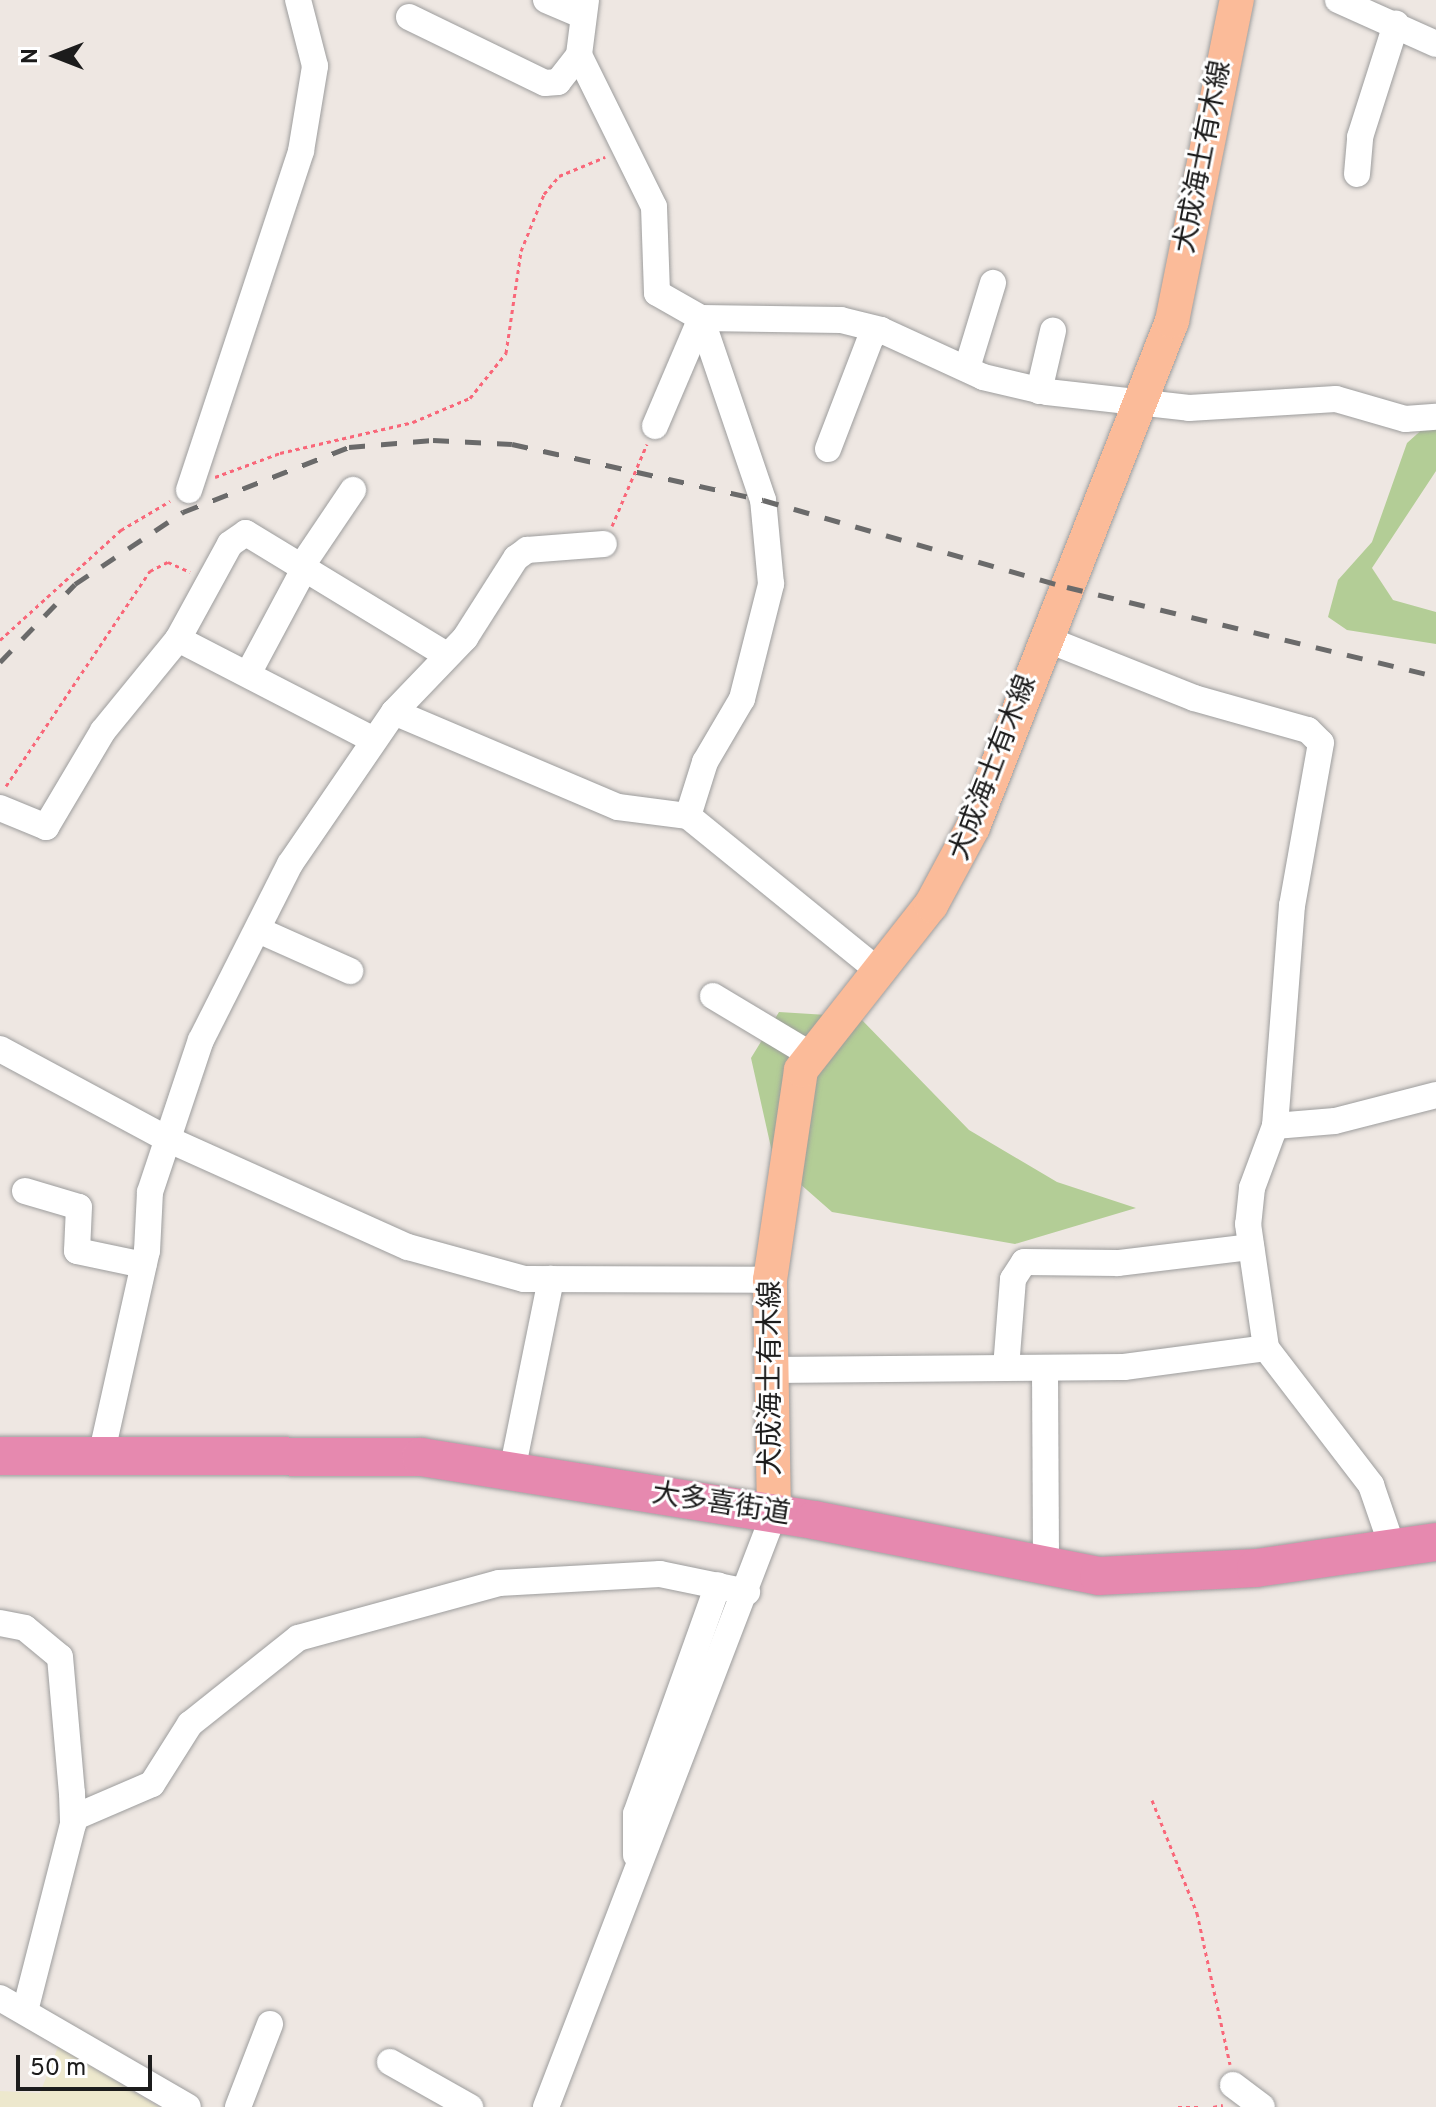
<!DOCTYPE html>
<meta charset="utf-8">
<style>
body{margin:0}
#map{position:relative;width:1436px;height:2107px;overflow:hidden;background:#eee7e2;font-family:Overpass,"Noto Sans JP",sans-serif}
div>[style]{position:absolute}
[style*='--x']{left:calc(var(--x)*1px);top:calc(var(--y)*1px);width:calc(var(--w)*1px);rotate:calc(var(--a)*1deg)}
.farmland>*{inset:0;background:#ede8cd}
.forest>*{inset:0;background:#b3cd96}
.path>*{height:3px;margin-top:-1.5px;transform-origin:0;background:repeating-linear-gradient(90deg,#f96779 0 4px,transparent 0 8px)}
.roads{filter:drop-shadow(0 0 2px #9d9d9d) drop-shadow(0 0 2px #9d9d9d)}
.minor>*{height:26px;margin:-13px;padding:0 13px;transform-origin:13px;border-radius:13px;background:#fff}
.major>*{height:34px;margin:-17px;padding:0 17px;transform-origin:17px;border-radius:17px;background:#fbbb99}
.highway>*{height:38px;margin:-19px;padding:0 19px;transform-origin:19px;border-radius:19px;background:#e689af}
.rail>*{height:5px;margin-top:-2.5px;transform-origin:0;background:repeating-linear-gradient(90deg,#6a6a6a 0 16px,transparent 0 32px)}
span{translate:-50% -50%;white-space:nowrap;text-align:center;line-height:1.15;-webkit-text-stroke:6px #fff;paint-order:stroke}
.street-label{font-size:28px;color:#1c1c1c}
.north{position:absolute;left:16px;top:16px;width:80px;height:80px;-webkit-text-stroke:6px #fff;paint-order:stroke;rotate:270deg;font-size:22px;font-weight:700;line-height:32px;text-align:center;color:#1c1c1c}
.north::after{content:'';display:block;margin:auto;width:28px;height:36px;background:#1c1c1c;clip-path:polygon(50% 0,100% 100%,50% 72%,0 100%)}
.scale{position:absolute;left:16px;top:2055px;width:136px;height:36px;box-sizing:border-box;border:4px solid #1c1c1c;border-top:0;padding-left:10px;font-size:24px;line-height:28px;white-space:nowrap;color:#1c1c1c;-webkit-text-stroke:6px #fff;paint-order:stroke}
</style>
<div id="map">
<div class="farmland">
<i style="clip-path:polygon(58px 2047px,159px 2107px,0 2107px,0 2091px,40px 2093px)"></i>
</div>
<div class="forest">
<i style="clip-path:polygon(1436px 417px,1436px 471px,1372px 568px,1393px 600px,1436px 612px,1436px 644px,1347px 630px,1328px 617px,1338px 580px,1372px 542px,1407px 443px)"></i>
<i style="clip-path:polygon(779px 1012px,859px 1017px,969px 1130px,1057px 1182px,1136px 1208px,1015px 1244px,832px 1212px,774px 1161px,751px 1058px)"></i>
</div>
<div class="path">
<i style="--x:215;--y:477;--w:69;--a:-20.3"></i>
<i style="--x:280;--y:453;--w:137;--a:-13.1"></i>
<i style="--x:413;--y:422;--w:62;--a:-22.8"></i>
<i style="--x:470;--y:398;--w:58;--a:-51.3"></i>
<i style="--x:506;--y:353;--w:103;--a:-81.6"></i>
<i style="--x:521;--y:251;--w:61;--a:-68"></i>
<i style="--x:544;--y:194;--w:23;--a:-50"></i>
<i style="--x:559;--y:176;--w:50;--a:-22.4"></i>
<i style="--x:612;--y:526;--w:89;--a:-66.9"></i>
<i style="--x:0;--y:640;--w:164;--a:-42.3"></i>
<i style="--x:121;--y:530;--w:57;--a:-30.6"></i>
<i style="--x:6;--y:786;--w:259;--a:-56.2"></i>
<i style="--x:150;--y:571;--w:20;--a:-27"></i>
<i style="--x:168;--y:562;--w:24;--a:24"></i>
<i style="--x:1152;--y:1800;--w:122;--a:68.3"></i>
<i style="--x:1197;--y:1913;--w:155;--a:77.7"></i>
<i style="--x:1178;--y:2107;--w:20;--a:0"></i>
<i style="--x:1213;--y:2107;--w:10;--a:-11"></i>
</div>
<div class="roads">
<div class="minor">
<i style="--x:546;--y:0;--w:39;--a:23"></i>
<i style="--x:586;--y:0;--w:55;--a:97.3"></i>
<i style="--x:579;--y:55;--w:169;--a:63.7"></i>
<i style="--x:654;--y:207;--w:86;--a:88"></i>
<i style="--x:657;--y:293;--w:51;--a:29.6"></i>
<i style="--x:701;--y:318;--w:140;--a:0.8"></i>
<i style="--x:841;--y:320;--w:41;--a:14"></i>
<i style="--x:1338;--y:0;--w:107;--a:24.2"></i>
<i style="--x:409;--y:17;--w:151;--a:25.9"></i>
<i style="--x:545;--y:83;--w:13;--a:-4"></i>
<i style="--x:558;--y:82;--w:34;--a:-52"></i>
<i style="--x:1357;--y:174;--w:37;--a:-85"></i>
<i style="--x:1360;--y:137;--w:119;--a:-72.3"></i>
<i style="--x:967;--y:368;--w:89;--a:-73"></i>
<i style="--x:1039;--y:391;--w:62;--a:-76.9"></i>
<i style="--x:655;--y:426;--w:117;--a:-66.9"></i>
<i style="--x:828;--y:449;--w:120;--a:-69"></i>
<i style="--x:871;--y:337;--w:12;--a:-35"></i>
<i style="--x:881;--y:330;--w:112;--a:24.7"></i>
<i style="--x:983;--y:377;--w:66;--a:13.2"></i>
<i style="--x:1047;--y:392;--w:143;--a:6.4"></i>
<i style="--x:1189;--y:408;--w:147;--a:-3.5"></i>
<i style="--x:1336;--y:399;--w:72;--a:16.2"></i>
<i style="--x:1405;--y:419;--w:31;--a:-4"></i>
<i style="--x:189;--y:490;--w:357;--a:-71.7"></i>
<i style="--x:301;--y:151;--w:86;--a:-80.6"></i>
<i style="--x:315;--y:66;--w:68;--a:-104.4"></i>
<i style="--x:301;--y:567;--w:93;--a:-56"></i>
<i style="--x:178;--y:639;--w:220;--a:27.3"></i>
<i style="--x:1046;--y:639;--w:159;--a:21.7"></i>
<i style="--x:1194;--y:698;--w:118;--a:15.7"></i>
<i style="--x:1308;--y:730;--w:18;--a:45"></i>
<i style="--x:1321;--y:743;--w:165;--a:100.1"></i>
<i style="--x:1292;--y:905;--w:222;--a:94.4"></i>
<i style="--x:1275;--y:1126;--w:66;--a:110.4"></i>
<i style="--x:1252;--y:1188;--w:36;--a:96"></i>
<i style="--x:1248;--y:1224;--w:125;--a:81.7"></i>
<i style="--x:1266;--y:1348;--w:173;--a:52.5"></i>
<i style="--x:1371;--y:1485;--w:68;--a:71"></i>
<i style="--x:248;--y:674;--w:119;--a:-61.9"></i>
<i style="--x:394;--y:712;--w:103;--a:-46.2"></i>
<i style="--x:465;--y:638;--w:95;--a:-57.5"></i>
<i style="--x:516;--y:558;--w:14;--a:-36"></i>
<i style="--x:527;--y:550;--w:77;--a:-4.5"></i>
<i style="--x:0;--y:808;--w:50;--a:22.4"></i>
<i style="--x:46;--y:827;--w:112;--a:-59.3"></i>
<i style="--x:103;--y:731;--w:119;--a:-50.8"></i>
<i style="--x:178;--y:639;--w:108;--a:-61.3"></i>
<i style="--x:230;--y:544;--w:19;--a:-35"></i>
<i style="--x:246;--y:533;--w:235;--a:31.3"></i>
<i style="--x:688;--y:816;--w:57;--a:-72.5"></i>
<i style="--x:705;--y:762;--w:73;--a:-59.6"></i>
<i style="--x:742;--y:699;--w:119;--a:-75.8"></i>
<i style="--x:771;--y:584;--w:84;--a:-95.4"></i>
<i style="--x:763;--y:500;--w:192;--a:-108.8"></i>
<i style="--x:258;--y:930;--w:101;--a:24"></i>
<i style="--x:713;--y:996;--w:117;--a:31"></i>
<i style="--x:0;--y:1049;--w:187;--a:28.3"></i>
<i style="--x:165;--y:1138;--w:266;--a:24.2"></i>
<i style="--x:408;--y:1247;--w:120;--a:15.4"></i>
<i style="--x:524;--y:1279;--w:246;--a:0.2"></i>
<i style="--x:1275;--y:1126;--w:60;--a:-4.8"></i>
<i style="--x:1335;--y:1121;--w:104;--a:-14.4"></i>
<i style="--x:25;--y:1191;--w:56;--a:16.5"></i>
<i style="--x:79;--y:1207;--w:44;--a:92.6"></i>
<i style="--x:77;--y:1251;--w:68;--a:11.8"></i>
<i style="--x:1006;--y:1368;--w:89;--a:-85.5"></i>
<i style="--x:1013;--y:1279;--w:20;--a:-57"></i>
<i style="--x:1024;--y:1262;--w:94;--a:0.6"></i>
<i style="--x:1118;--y:1263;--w:134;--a:-6.9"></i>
<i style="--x:1045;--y:1368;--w:201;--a:89.7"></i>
<i style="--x:771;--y:1370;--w:353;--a:-0.5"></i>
<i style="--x:1124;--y:1367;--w:143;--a:-7.6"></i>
<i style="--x:101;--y:1456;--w:210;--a:-77.4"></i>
<i style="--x:147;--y:1251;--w:59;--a:-87.1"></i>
<i style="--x:150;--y:1192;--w:160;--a:-71.5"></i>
<i style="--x:201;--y:1040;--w:197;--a:-63.2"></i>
<i style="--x:290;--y:864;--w:184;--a:-55.6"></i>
<i style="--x:394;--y:712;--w:243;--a:23"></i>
<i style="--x:618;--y:807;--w:71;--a:7.3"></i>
<i style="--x:688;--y:816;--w:249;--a:39.1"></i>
<i style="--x:512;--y:1471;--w:196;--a:-78.5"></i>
<i style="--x:0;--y:1623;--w:25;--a:11"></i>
<i style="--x:25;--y:1628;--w:45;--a:39.6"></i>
<i style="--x:60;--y:1657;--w:137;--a:85"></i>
<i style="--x:72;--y:1793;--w:31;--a:88"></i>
<i style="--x:73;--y:1824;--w:193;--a:104.4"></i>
<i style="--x:73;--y:1818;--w:86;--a:-23.3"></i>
<i style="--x:152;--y:1784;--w:71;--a:-57.7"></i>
<i style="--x:190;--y:1724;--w:138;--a:-38.5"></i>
<i style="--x:298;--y:1638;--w:208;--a:-15.3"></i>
<i style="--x:499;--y:1583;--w:161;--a:-3.2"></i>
<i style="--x:660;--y:1574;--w:89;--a:11.7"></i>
<i style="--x:636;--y:1855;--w:41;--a:-90"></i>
<i style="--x:636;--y:1814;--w:243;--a:-70.3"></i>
<i style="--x:0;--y:1998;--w:217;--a:30.1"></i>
<i style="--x:390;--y:2062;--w:92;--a:29.4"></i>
<i style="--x:1233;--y:2085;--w:36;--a:37"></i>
<i style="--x:238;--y:2107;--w:89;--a:-68.9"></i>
<i style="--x:546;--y:2107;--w:635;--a:-68.97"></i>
</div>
<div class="major">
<i style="--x:774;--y:1514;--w:234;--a:-91"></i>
<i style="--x:770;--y:1280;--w:212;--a:-81.6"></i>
<i style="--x:801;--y:1070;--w:210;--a:-51.8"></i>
<i style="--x:931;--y:905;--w:89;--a:-61.7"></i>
<i style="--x:973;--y:827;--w:544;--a:-68.53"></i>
<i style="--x:1172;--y:321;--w:328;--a:-78.6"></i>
</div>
<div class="highway">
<i style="--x:0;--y:1456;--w:421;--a:0.1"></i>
<i style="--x:421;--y:1457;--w:398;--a:9.1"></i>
<i style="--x:814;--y:1520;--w:290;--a:11.1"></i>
<i style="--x:1099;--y:1576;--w:157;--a:-2.9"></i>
<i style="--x:1256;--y:1568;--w:182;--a:-8.2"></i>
</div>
</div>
<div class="rail">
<i style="--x:0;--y:662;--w:108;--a:-46.1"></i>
<i style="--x:75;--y:584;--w:130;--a:-33.7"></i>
<i style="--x:183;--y:512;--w:178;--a:-21.4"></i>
<i style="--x:349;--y:447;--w:84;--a:-4.8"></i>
<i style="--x:433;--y:440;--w:79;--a:2.9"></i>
<i style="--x:512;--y:444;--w:257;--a:12.6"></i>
<i style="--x:763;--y:500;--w:316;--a:16"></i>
<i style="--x:1067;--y:587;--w:380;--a:13.6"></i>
</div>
<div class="street-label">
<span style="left:1204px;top:157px;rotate:-79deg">犬成海士有木線</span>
<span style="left:994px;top:768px;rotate:-69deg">犬成海士有木線</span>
<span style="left:772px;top:1378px;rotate:-90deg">犬成海士有木線</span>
<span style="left:721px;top:1505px;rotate:9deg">大多喜街道</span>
</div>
<div class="north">N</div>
<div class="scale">50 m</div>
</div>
